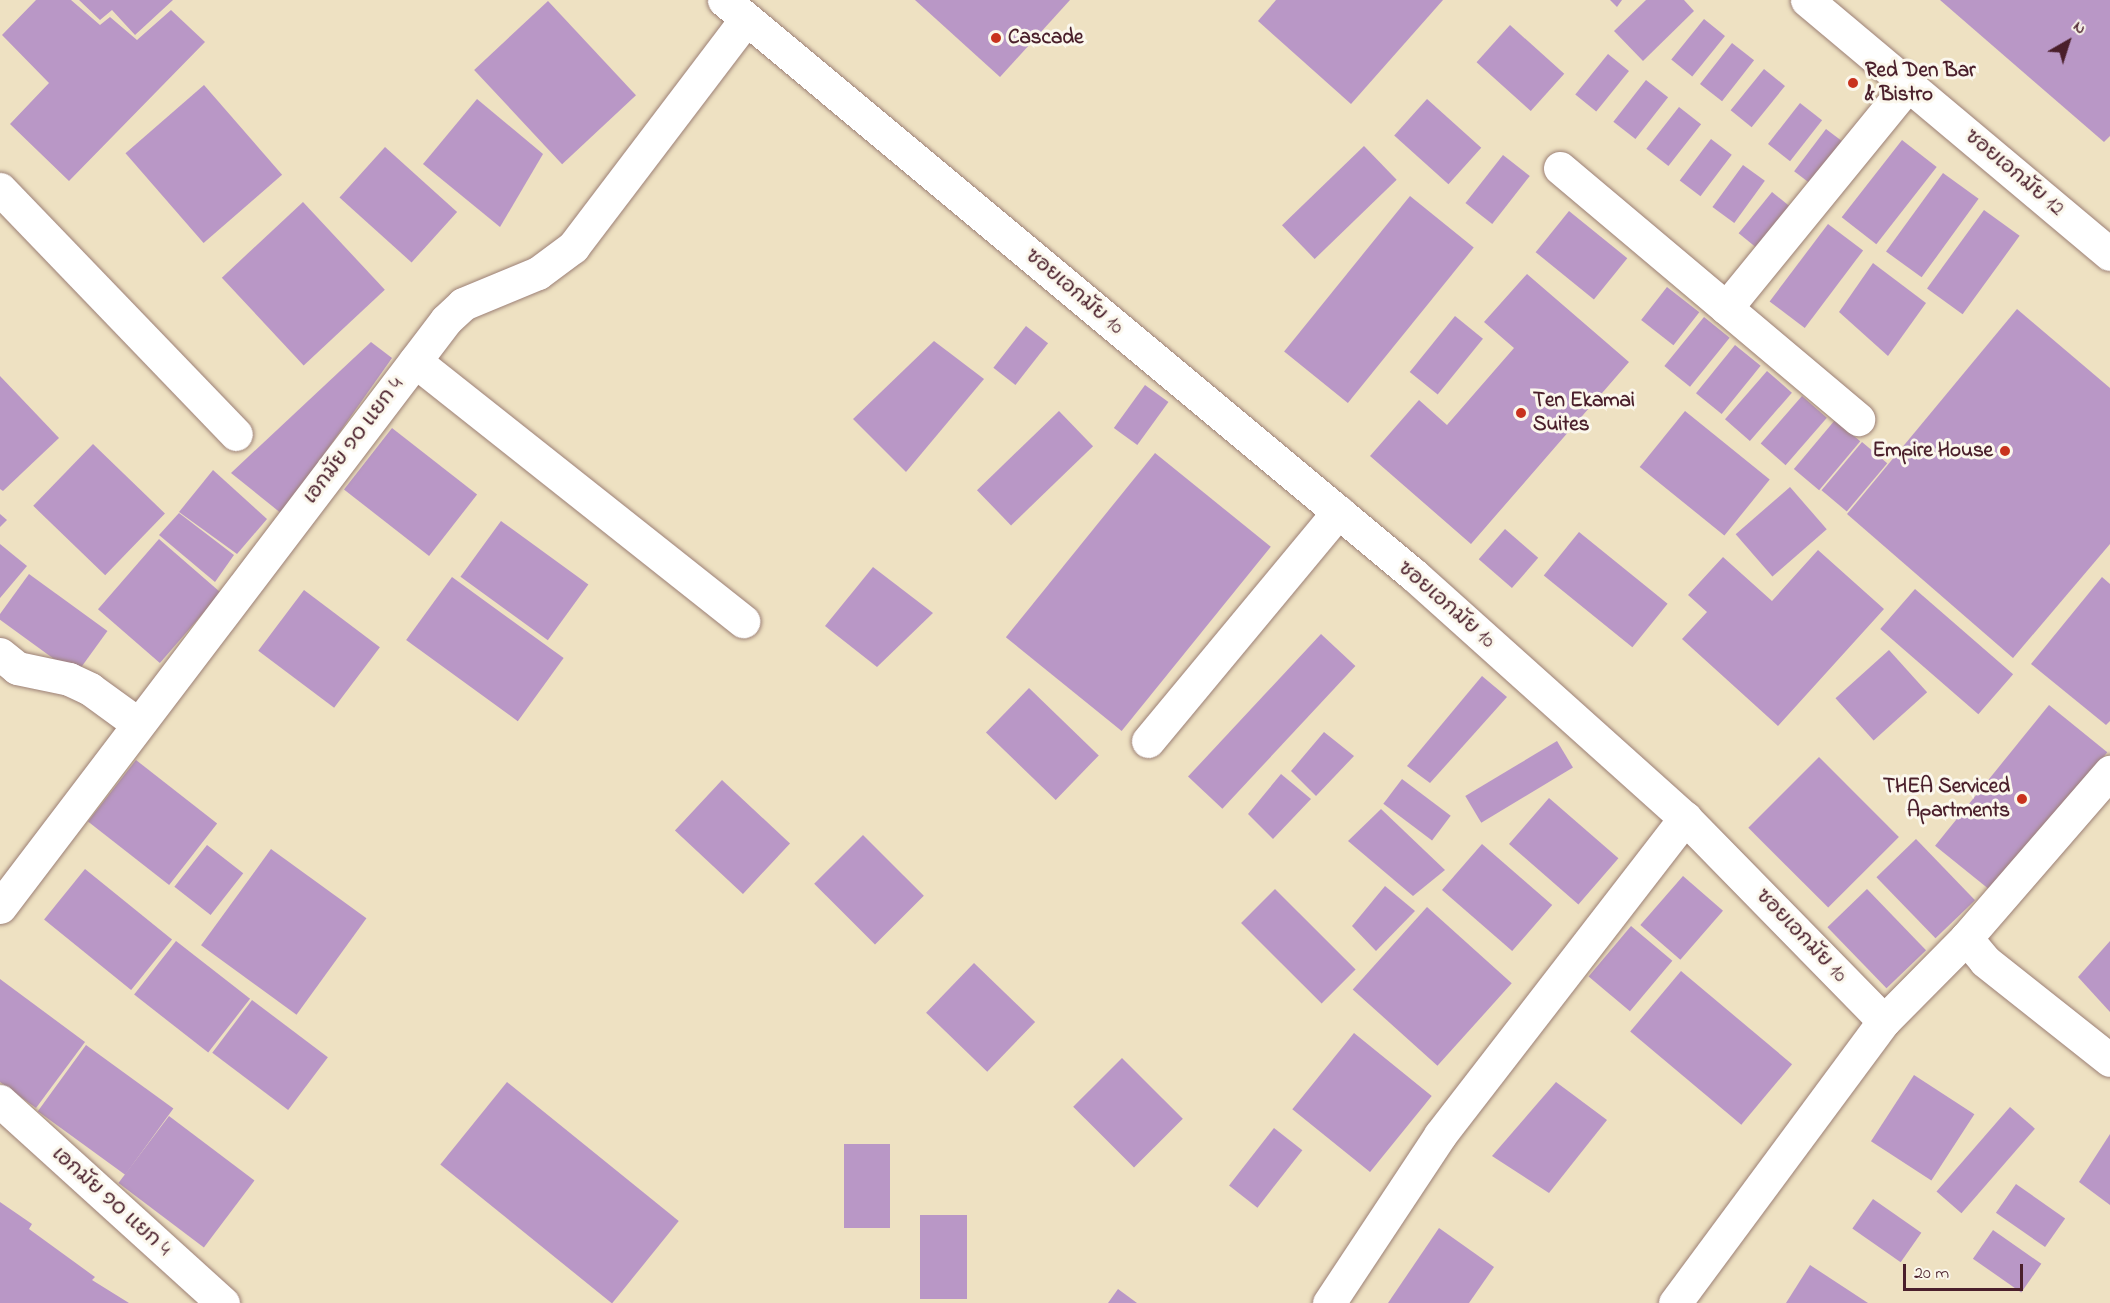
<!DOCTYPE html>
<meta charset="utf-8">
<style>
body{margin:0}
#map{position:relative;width:2110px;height:1303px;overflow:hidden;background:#eee1c2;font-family:"Indie Flower","Playpen Sans Thai",sans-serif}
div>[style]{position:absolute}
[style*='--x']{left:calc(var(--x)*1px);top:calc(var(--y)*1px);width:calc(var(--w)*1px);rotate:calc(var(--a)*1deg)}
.building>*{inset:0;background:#b997c6;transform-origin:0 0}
.roads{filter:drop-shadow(0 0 2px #9c8076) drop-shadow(0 0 2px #9c8076)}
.minor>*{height:33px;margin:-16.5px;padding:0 16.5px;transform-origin:16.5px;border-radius:16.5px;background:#fff}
.dots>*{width:16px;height:16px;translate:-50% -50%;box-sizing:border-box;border:3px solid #fbf7ec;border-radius:50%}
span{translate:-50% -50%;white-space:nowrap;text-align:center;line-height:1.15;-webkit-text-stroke:6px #fbf7ec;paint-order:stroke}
.poi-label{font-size:21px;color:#4a1f2b;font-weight:700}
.left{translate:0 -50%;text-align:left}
.right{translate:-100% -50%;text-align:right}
.street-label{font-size:21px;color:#4a1f2b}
.north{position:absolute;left:2038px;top:12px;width:60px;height:60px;-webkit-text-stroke:4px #fbf7ec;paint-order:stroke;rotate:39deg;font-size:16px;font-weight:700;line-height:24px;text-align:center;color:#4a1f2b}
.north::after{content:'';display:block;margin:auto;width:21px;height:27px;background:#4a1f2b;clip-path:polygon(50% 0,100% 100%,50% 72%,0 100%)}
.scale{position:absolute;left:1903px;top:1264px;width:120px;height:27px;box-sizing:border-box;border:3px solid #4a1f2b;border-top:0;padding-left:8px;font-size:18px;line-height:21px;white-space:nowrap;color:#4a1f2b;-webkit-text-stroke:4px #fbf7ec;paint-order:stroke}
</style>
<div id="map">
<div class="building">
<i style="clip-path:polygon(36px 0,71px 0,100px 25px,110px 17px,137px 40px,171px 10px,205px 42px,69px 181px,10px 124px,49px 83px,2px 35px)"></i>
<i style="clip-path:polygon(79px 0,173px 0,135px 35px,112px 10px,100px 20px)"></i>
<i style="clip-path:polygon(915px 0,1070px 0,1000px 77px)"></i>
<i style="clip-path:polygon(1276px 0,1443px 0,1351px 104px,1258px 21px)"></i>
<i style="clip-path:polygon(1610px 0,1622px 0,1617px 7px)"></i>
<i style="clip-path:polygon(1646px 0,1684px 0,1694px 11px,1643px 61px,1614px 31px)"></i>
<i style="clip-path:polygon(1940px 0,2110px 0,2110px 136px,2104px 142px)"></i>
<i style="left:548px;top:1px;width:129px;height:101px;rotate:47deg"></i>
<i style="left:1704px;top:19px;width:27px;height:52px;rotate:39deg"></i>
<i style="left:1510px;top:25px;width:73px;height:50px;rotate:42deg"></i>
<i style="left:1732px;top:43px;width:28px;height:52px;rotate:38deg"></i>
<i style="left:1608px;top:54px;width:27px;height:52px;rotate:39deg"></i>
<i style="left:1764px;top:69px;width:27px;height:53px;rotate:39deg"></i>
<i style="left:1646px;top:80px;width:28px;height:53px;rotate:38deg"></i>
<i style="left:204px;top:85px;width:119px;height:104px;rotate:49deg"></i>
<i style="clip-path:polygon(477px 99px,543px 154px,500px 227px,423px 164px)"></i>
<i style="left:1427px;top:99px;width:73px;height:49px;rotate:42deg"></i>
<i style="left:1800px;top:103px;width:28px;height:52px;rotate:38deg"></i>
<i style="left:1679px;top:107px;width:28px;height:53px;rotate:38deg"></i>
<i style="left:1826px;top:129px;width:26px;height:53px;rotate:37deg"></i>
<i style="left:1711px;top:139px;width:26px;height:52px;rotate:37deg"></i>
<i style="left:1902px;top:140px;width:44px;height:98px;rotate:38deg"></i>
<i style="left:1364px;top:146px;width:47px;height:114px;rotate:46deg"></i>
<i style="left:385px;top:147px;width:97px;height:68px;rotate:42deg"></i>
<i style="left:1503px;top:155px;width:34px;height:61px;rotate:38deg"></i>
<i style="left:1743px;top:165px;width:27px;height:52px;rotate:36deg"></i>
<i style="left:1943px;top:173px;width:44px;height:97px;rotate:36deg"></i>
<i style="left:1772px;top:192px;width:27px;height:53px;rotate:39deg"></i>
<i style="left:1410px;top:196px;width:82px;height:200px;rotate:39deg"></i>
<i style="left:303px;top:202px;width:120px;height:111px;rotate:47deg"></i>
<i style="left:1984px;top:210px;width:44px;height:97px;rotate:36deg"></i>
<i style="left:1569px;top:211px;width:75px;height:53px;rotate:39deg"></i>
<i style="left:1828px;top:224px;width:44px;height:97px;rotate:37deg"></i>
<i style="clip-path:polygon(1873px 263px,1926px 303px,1888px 356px,1839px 312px)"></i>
<i style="clip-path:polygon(1527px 274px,1629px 362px,1471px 544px,1370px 456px,1419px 400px,1447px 425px,1514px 348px,1484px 322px)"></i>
<i style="left:1667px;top:287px;width:41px;height:42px;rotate:38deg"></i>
<i style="clip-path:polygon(2017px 309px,2110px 388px,2110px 544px,2013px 658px,1847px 514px)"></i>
<i style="left:1455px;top:316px;width:36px;height:72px;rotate:39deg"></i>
<i style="left:1704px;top:317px;width:33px;height:63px;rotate:39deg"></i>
<i style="left:1026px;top:326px;width:28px;height:53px;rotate:38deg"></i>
<i style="clip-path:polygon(934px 341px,984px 379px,906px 472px,853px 419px)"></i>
<i style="clip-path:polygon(371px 342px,392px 358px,282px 514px,231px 473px)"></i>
<i style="left:1735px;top:345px;width:33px;height:62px;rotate:39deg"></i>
<i style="left:1767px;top:371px;width:33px;height:64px;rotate:41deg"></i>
<i style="clip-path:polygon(0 376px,59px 438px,3px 491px,0 489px)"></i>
<i style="left:1145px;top:385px;width:29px;height:53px;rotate:36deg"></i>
<i style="left:1802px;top:396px;width:33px;height:63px;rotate:41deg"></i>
<i style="left:1059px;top:411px;width:49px;height:114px;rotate:46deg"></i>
<i style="left:1685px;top:411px;width:109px;height:72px;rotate:39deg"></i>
<i style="left:1835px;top:420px;width:33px;height:64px;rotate:40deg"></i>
<i style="left:392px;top:428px;width:108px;height:78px;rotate:38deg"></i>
<i style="left:1862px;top:442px;width:33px;height:63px;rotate:40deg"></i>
<i style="left:93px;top:444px;width:100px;height:86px;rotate:44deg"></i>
<i style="left:1155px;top:453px;width:149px;height:237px;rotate:39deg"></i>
<i style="clip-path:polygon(213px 470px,267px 519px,237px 554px,179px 512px)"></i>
<i style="left:1790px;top:487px;width:56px;height:72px;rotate:49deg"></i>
<i style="clip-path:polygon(179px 513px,234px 555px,215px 582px,159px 535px)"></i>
<i style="clip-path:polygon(0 514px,7px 520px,0 527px)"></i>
<i style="left:501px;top:521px;width:108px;height:69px;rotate:36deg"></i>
<i style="left:1505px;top:529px;width:44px;height:40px;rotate:41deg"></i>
<i style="left:1579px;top:532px;width:114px;height:56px;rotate:39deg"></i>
<i style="left:159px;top:539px;width:82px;height:93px;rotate:41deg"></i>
<i style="clip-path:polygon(0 544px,27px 566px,0 598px)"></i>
<i style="clip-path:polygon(1818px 550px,1884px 609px,1778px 726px,1682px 639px,1707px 612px,1688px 595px,1723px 557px,1772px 601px)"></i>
<i style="clip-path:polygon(873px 567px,933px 613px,877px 667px,825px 626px)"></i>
<i style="left:29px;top:574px;width:97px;height:54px;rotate:36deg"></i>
<i style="left:452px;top:577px;width:138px;height:78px;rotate:36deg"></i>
<i style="clip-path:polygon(2102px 577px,2110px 584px,2110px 721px,2106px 725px,2031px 664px)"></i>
<i style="left:1915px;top:589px;width:130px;height:53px;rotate:41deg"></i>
<i style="left:304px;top:590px;width:95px;height:76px;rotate:37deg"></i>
<i style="left:1321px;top:634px;width:47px;height:195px;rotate:43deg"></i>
<i style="left:1889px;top:650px;width:57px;height:72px;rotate:48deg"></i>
<i style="clip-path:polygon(1482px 676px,1507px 697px,1430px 783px,1407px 766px)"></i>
<i style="left:1029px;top:688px;width:97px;height:62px;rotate:44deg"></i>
<i style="left:2049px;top:705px;width:75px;height:181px;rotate:39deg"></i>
<i style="clip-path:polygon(1324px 732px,1354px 756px,1316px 796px,1291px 771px)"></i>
<i style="left:1557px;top:741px;width:31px;height:107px;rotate:59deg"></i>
<i style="left:1819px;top:757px;width:113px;height:100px;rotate:45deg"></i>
<i style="left:136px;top:760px;width:103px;height:78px;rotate:38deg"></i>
<i style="clip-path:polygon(1281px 774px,1311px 799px,1273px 839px,1248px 814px)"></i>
<i style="left:1402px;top:779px;width:61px;height:31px;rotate:37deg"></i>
<i style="left:722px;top:780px;width:93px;height:69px;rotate:43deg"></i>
<i style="left:1549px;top:798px;width:92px;height:61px;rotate:41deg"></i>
<i style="clip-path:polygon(1381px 809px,1445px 870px,1413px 896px,1348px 841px)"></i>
<i style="left:863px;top:835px;width:86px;height:69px;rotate:45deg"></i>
<i style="left:1916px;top:839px;width:85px;height:55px;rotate:46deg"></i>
<i style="left:1482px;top:844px;width:93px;height:61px;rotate:41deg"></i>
<i style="left:207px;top:845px;width:46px;height:53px;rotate:38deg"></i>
<i style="left:271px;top:849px;width:118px;height:119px;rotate:36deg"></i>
<i style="left:85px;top:869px;width:112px;height:65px;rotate:39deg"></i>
<i style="left:1683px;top:876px;width:53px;height:65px;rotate:41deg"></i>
<i style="clip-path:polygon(1385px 886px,1415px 911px,1376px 951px,1352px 926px)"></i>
<i style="left:1275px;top:889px;width:114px;height:48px;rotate:45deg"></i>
<i style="left:1867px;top:889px;width:85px;height:55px;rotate:46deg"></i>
<i style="left:1427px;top:907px;width:114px;height:111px;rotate:42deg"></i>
<i style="left:1631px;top:926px;width:54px;height:66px;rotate:40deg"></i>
<i style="left:176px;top:941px;width:94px;height:68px;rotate:38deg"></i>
<i style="clip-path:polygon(2110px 941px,2110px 1012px,2078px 977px)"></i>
<i style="left:974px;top:963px;width:85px;height:69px;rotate:44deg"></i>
<i style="left:1681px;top:971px;width:145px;height:79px;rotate:40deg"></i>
<i style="clip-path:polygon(0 979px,85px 1042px,36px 1108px,0 1082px)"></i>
<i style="left:252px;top:1000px;width:95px;height:66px;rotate:37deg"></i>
<i style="left:1354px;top:1033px;width:100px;height:98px;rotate:39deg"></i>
<i style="left:86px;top:1045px;width:108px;height:82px;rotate:36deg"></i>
<i style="left:1122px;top:1058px;width:86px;height:69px;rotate:45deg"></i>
<i style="left:1914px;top:1075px;width:72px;height:79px;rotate:33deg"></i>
<i style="left:507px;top:1082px;width:221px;height:106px;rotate:39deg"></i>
<i style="clip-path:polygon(1556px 1082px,1607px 1120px,1549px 1193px,1492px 1156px)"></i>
<i style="left:2010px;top:1107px;width:33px;height:112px;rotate:41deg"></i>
<i style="left:169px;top:1116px;width:107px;height:84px;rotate:37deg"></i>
<i style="left:1274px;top:1128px;width:36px;height:73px;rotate:38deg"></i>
<i style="clip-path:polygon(2110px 1134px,2110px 1205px,2079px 1182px)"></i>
<i style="left:844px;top:1144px;width:46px;height:84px"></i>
<i style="left:2016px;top:1184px;width:60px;height:35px;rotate:35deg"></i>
<i style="left:1873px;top:1199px;width:59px;height:36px;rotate:35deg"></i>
<i style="clip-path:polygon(0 1202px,32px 1224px,29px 1229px,95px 1277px,92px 1280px,129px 1303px,0 1303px)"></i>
<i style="left:920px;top:1215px;width:47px;height:84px"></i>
<i style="clip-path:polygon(1439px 1228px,1494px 1267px,1469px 1303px,1388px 1303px)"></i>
<i style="left:1993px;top:1230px;width:59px;height:35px;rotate:35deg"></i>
<i style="clip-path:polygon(1810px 1265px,1868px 1303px,1786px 1303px)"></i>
<i style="clip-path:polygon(1118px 1289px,1137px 1303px,1108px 1303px)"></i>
</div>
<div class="roads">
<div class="minor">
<i style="--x:724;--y:0;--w:898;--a:39.81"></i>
<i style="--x:1414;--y:575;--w:364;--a:41.9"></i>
<i style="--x:1685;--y:818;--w:284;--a:45.6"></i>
<i style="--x:1884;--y:1021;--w:117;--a:-45.3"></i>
<i style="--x:1966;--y:938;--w:220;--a:-49.1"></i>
<i style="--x:1807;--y:0;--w:395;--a:40"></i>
<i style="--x:1560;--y:168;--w:390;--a:40.1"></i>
<i style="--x:0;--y:189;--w:340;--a:46.1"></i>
<i style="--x:1726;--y:308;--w:288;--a:-50.8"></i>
<i style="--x:415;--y:361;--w:419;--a:38.4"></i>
<i style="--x:0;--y:654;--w:22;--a:39"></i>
<i style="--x:17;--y:668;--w:53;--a:11.9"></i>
<i style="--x:69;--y:679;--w:23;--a:25"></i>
<i style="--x:90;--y:689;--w:58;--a:35.9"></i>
<i style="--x:1148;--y:741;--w:298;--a:-50.3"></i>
<i style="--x:0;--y:907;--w:737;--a:-52.77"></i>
<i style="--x:446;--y:320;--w:23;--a:-43"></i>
<i style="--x:463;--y:304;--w:81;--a:-22.5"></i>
<i style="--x:538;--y:273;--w:44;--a:-36.6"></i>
<i style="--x:573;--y:247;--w:286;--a:-52.8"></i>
<i style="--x:1966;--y:938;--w:30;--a:50"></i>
<i style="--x:1985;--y:961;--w:159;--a:38.4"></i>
<i style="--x:0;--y:1101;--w:301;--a:42.2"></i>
<i style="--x:1329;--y:1303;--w:201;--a:-56.5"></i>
<i style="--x:1440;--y:1135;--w:401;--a:-52.3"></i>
<i style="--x:1675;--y:1303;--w:351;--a:-53.5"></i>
</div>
</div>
<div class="dots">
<i style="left:996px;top:38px;background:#c8321e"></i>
<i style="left:1853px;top:83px;background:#c8321e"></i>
<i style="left:1521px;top:413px;background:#c8321e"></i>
<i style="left:2005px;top:451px;background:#c8321e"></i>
<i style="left:2022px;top:799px;background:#c8321e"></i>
</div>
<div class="poi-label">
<span class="left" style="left:1008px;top:38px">Cascade</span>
<span class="left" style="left:1865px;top:83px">Red Den Bar<br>&amp; Bistro</span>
<span class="left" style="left:1533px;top:413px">Ten Ekamai<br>Suites</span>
<span class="right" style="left:1993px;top:451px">Empire House</span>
<span class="right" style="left:2010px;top:799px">THEA Serviced<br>Apartments</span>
</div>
<div class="street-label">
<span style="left:2014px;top:173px;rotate:40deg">ซอยเอกมัย 12</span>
<span style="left:1074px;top:292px;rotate:40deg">ซอยเอกมัย 10</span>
<span style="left:354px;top:441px;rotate:-53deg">เอกมัย ๑๐ แยก 4</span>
<span style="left:1446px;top:605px;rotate:41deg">ซอยเอกมัย 10</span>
<span style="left:1801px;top:936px;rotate:46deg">ซอยเอกมัย 10</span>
<span style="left:111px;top:1202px;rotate:42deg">เอกมัย ๑๐ แยก 4</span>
</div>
<div class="north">N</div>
<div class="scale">20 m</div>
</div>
